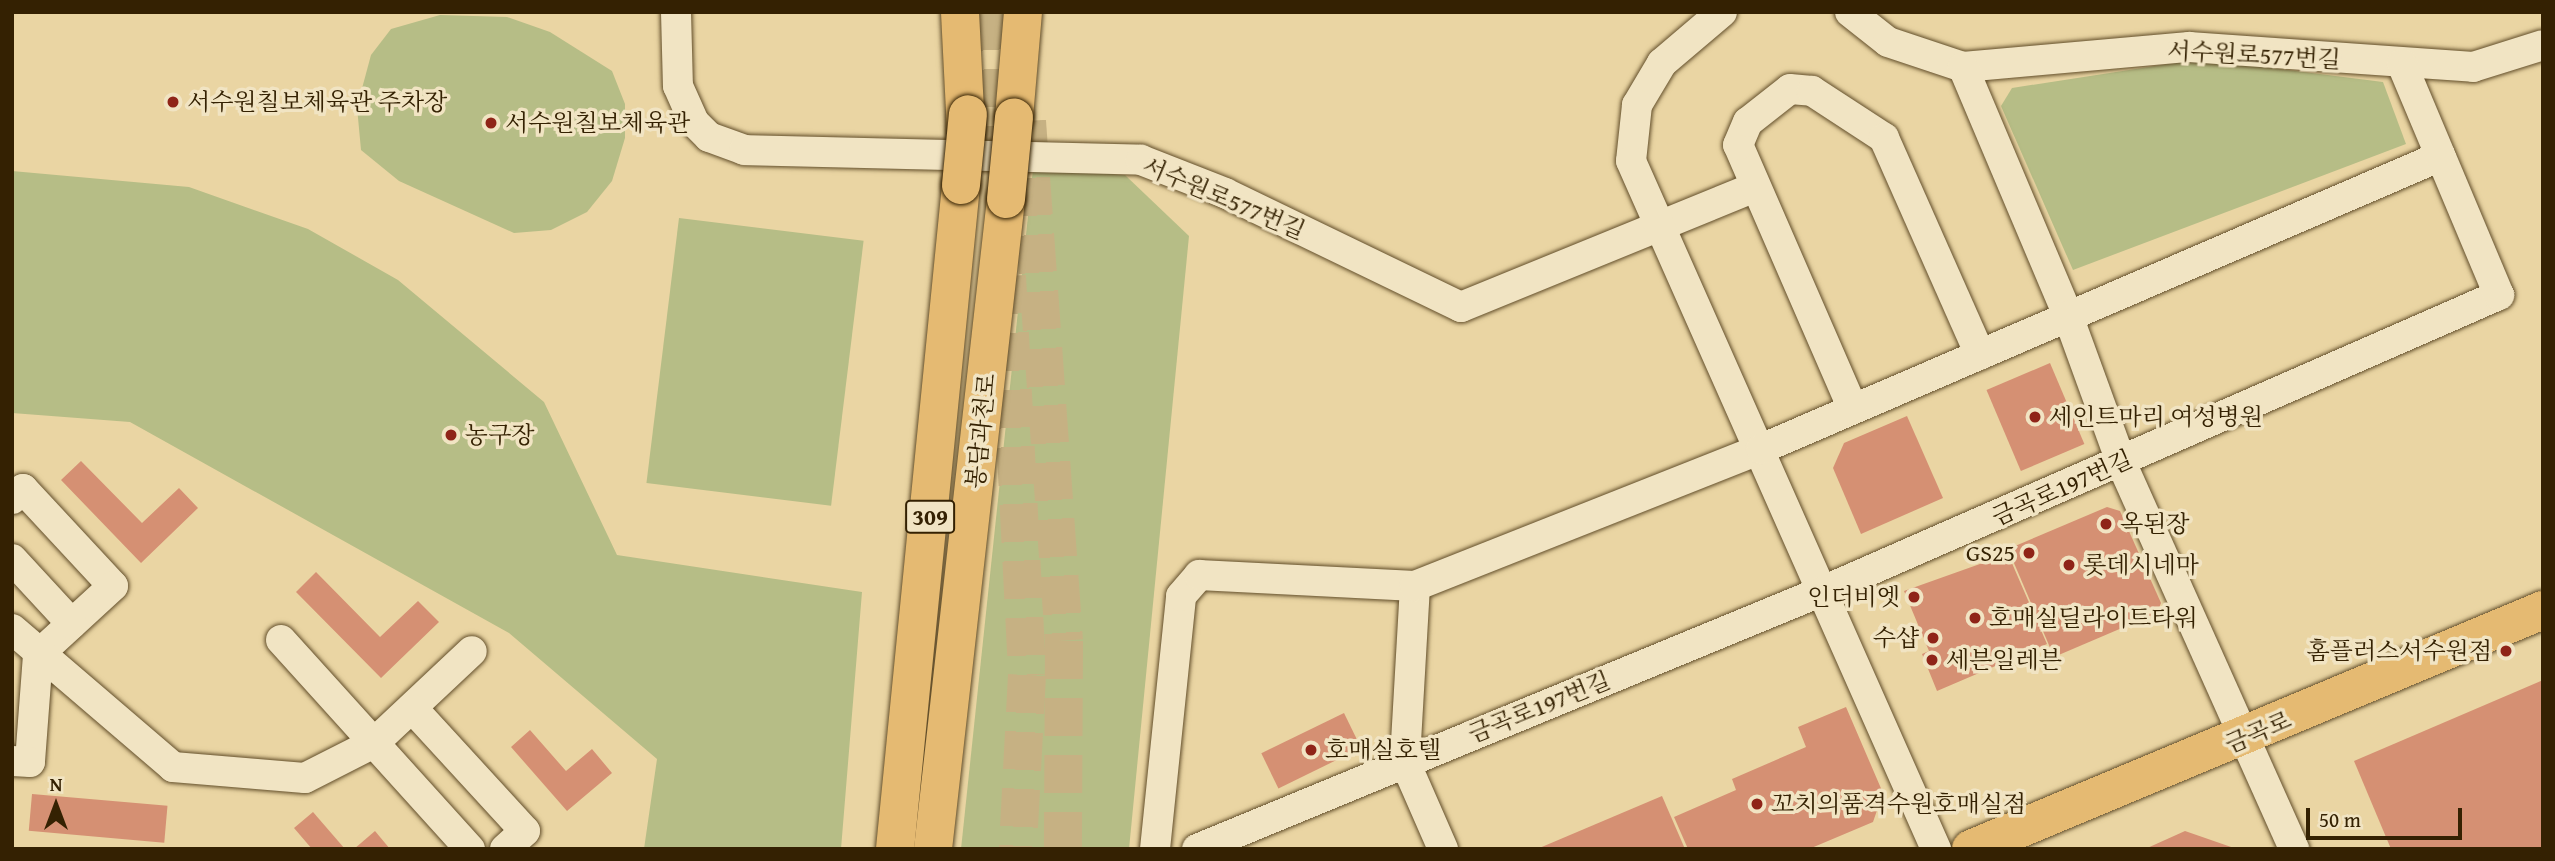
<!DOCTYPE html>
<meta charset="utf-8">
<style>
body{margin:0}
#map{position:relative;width:2555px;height:861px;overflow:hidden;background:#ead5a3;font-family:"Gentium Book Plus","Noto Serif KR",serif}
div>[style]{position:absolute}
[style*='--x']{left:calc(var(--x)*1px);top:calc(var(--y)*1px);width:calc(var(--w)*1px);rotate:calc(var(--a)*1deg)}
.green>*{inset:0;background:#b6bd86;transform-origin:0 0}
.building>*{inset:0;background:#d59073;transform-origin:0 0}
.highway-tunnel>*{height:38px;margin-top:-19px;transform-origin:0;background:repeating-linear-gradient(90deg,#c6b183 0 38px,transparent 0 57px)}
.roads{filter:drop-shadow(0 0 2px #624e2a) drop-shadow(0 0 2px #624e2a)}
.minor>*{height:30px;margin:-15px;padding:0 15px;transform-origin:15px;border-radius:15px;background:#f1e4c3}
.major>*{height:38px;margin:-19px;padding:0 19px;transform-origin:19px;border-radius:19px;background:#e5ba72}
.highway>*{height:38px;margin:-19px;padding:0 19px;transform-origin:19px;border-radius:19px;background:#e5ba72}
.bridges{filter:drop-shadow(0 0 2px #342102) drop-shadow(0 0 2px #342102)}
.highway-bridge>*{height:38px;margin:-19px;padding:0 19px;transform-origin:19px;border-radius:19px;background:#e5ba72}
.dots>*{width:19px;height:19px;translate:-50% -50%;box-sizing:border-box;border:4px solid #f1e4c3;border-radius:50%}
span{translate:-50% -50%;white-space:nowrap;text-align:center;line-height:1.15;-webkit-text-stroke:7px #f1e4c3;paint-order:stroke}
.shield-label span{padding:2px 5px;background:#f1e4c3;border:2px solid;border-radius:5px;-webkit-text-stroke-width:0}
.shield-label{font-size:23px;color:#342102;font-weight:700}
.street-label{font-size:24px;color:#342102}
.poi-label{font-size:24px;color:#342102}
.left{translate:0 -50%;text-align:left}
.right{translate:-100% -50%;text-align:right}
.frame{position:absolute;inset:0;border:14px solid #342102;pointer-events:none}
.north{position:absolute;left:21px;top:770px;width:70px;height:70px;-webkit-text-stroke:5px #f1e4c3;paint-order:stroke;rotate:0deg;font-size:19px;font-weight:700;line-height:28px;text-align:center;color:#342102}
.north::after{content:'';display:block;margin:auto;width:24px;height:32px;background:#342102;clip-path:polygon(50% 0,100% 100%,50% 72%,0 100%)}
.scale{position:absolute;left:2306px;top:808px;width:156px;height:32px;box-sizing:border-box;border:4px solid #342102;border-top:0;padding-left:9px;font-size:21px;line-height:24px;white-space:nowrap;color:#342102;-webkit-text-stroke:5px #f1e4c3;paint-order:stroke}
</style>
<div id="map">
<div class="green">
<i style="clip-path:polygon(440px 15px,507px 17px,550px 32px,612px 71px,625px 104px,625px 138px,612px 181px,587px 212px,551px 230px,514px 233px,399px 181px,361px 150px,357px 107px,371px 55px,391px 29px)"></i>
<i style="clip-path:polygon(2200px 59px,2383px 82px,2406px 144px,2073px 270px,2001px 106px,2012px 88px)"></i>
<i style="clip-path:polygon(1033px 169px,1125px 175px,1189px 236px,1129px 849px,961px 849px)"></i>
<i style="clip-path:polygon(12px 171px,189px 187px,308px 229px,398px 280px,544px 402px,617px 555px,862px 592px,841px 849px,644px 849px,657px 759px,509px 633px,130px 422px,12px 413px)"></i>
<i style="left:679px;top:218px;width:186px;height:267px;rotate:7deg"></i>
</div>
<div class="building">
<i style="left:2050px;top:363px;width:88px;height:69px;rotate:67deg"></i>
<i style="clip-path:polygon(1907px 416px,1943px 498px,1861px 534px,1833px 468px,1844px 443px)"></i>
<i style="clip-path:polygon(81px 461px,142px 523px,179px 488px,198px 508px,141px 563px,61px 480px)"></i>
<i style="clip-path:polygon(2107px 507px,2120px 511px,2161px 603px,2157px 613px,2054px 657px,2008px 549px)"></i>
<i style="clip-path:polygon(2008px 554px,2047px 644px,1937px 691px,1922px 654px,1929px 651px,1904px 591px)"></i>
<i style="clip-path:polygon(316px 572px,380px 637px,418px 601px,439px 622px,381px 678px,296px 592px)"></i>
<i style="clip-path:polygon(2543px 680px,2543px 849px,2391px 849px,2354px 761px)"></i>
<i style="clip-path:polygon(1846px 707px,1883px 793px,1873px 822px,1809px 849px,1688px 849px,1674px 817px,1736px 790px,1732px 779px,1806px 747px,1798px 727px)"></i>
<i style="left:1344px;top:713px;width:39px;height:92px;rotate:64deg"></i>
<i style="clip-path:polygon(530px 730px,566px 771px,592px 749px,612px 773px,567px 811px,511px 747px)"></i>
<i style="left:32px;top:794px;width:136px;height:37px;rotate:5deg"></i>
<i style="clip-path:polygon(1662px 796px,1685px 849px,1537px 849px)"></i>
<i style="clip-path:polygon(313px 812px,345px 849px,312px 849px,294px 828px)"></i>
<i style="clip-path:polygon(375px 831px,390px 849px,354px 849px)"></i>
<i style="clip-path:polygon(2185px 831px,2234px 848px,2234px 849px,2145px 849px)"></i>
</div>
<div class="highway-tunnel">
<i style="--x:990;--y:12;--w:141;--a:86.3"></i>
<i style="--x:1027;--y:121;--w:521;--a:85.93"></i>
<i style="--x:1064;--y:641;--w:208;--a:90.3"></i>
<i style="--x:1007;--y:276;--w:400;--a:87.1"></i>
<i style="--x:1027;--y:675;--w:174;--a:93"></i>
</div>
<div class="roads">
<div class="minor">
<i style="--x:676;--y:12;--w:74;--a:88.5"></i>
<i style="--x:678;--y:86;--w:39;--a:66"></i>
<i style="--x:694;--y:122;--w:21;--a:45"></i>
<i style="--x:709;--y:137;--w:37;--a:20"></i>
<i style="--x:744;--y:150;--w:397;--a:1.4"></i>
<i style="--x:1141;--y:160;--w:90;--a:21.4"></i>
<i style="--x:1225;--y:193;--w:262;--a:25.8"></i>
<i style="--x:1461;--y:307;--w:314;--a:-22.2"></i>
<i style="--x:1722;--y:12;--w:79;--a:139.6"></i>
<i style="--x:1662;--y:63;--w:49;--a:120.8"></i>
<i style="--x:1637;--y:105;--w:56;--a:96.1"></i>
<i style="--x:1631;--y:161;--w:753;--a:66.09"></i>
<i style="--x:1850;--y:12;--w:48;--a:38.3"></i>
<i style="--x:1888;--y:42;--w:79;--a:18.4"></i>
<i style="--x:1963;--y:67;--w:227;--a:-5.1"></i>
<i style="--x:2189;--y:47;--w:285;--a:4"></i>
<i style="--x:2473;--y:67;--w:73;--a:-17.4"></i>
<i style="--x:1963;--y:67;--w:270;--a:67.1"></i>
<i style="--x:2068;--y:316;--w:155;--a:70"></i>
<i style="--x:2121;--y:462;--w:424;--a:65.9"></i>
<i style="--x:1853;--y:409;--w:288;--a:-113.5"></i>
<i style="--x:1738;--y:145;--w:25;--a:-67"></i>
<i style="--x:1748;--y:122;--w:53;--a:-38.2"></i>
<i style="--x:1790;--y:89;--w:22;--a:5"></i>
<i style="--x:1812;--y:91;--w:86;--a:33.1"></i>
<i style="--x:1884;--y:138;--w:237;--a:66.1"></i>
<i style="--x:12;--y:499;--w:15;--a:-42"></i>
<i style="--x:23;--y:489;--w:132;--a:47.1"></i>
<i style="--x:113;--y:586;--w:102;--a:137.4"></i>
<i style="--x:38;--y:655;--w:107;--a:94.3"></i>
<i style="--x:30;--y:762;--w:18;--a:-177"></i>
<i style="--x:12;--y:559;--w:88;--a:47.3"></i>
<i style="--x:1415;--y:586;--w:176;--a:93.3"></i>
<i style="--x:1405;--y:762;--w:95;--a:66.4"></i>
<i style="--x:12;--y:629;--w:212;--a:40.6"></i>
<i style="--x:173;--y:767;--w:132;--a:4.8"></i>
<i style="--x:305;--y:778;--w:77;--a:-26.9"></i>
<i style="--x:374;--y:743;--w:134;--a:-43.2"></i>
<i style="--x:281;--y:640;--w:282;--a:47.9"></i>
<i style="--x:414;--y:710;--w:164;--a:47.5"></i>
<i style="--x:525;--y:831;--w:27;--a:138"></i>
<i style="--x:1155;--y:849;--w:254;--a:-84.1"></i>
<i style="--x:1181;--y:596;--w:28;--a:-49"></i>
<i style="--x:1199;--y:575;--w:216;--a:2.9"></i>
<i style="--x:1415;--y:586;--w:372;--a:-21.6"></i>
<i style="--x:1761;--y:449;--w:740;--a:-23.31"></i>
<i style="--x:1197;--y:849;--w:679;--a:-22.41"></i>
<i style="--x:1825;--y:590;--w:736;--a:-23.64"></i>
<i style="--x:2499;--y:295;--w:251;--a:-112.8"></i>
</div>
<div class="major">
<i style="--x:1971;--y:849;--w:620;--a:-22.68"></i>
</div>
<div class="highway">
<i style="--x:960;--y:12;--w:119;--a:87.1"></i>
<i style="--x:1014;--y:117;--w:105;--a:-85.1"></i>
<i style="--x:895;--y:849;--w:667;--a:-84.32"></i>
<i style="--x:933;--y:849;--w:654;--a:-83.59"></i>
</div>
</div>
<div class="bridges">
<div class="highway-bridge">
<i style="--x:961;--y:185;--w:71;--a:-84.4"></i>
<i style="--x:1006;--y:199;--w:82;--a:-84.4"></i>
</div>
</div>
<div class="dots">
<i style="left:173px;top:102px;background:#8f2418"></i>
<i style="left:491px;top:123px;background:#8f2418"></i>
<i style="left:2035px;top:417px;background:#8f2418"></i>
<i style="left:451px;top:435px;background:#8f2418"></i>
<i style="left:2106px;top:524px;background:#8f2418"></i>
<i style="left:2029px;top:553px;background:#8f2418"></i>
<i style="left:2069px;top:565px;background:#8f2418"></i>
<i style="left:1914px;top:597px;background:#8f2418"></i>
<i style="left:1975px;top:618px;background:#8f2418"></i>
<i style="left:1933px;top:638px;background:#8f2418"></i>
<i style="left:2506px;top:651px;background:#8f2418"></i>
<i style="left:1932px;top:660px;background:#8f2418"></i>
<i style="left:1311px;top:750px;background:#8f2418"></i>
<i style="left:1757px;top:804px;background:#8f2418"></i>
</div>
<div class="shield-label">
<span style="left:930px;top:517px">309</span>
</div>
<div class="street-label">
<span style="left:2254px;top:55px;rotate:3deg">서수원로577번길</span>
<span style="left:1224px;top:198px;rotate:23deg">서수원로577번길</span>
<span style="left:981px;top:431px;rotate:-84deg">봉담과천로</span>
<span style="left:2062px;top:488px;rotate:-24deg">금곡로197번길</span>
<span style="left:1539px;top:707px;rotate:-22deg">금곡로197번길</span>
<span style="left:2258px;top:732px;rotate:-23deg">금곡로</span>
</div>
<div class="poi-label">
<span class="left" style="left:187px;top:102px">서수원칠보체육관 주차장</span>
<span class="left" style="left:505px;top:123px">서수원칠보체육관</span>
<span class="left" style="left:2049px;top:417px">세인트마리 여성병원</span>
<span class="left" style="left:465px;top:435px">농구장</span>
<span class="left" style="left:2120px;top:524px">옥된장</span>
<span class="right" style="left:2015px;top:553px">GS25</span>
<span class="left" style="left:2083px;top:565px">롯데시네마</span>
<span class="right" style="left:1900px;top:597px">인더비엣</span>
<span class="left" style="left:1989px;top:618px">호매실딜라이트타워</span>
<span class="right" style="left:1919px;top:638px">수샵</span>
<span class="right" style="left:2492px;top:651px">홈플러스서수원점</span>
<span class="left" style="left:1946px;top:660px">세븐일레븐</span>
<span class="left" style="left:1325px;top:750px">호매실호텔</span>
<span class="left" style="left:1771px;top:804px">꼬치의품격수원호매실점</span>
</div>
<div class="frame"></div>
<div class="north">N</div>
<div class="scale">50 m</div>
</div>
